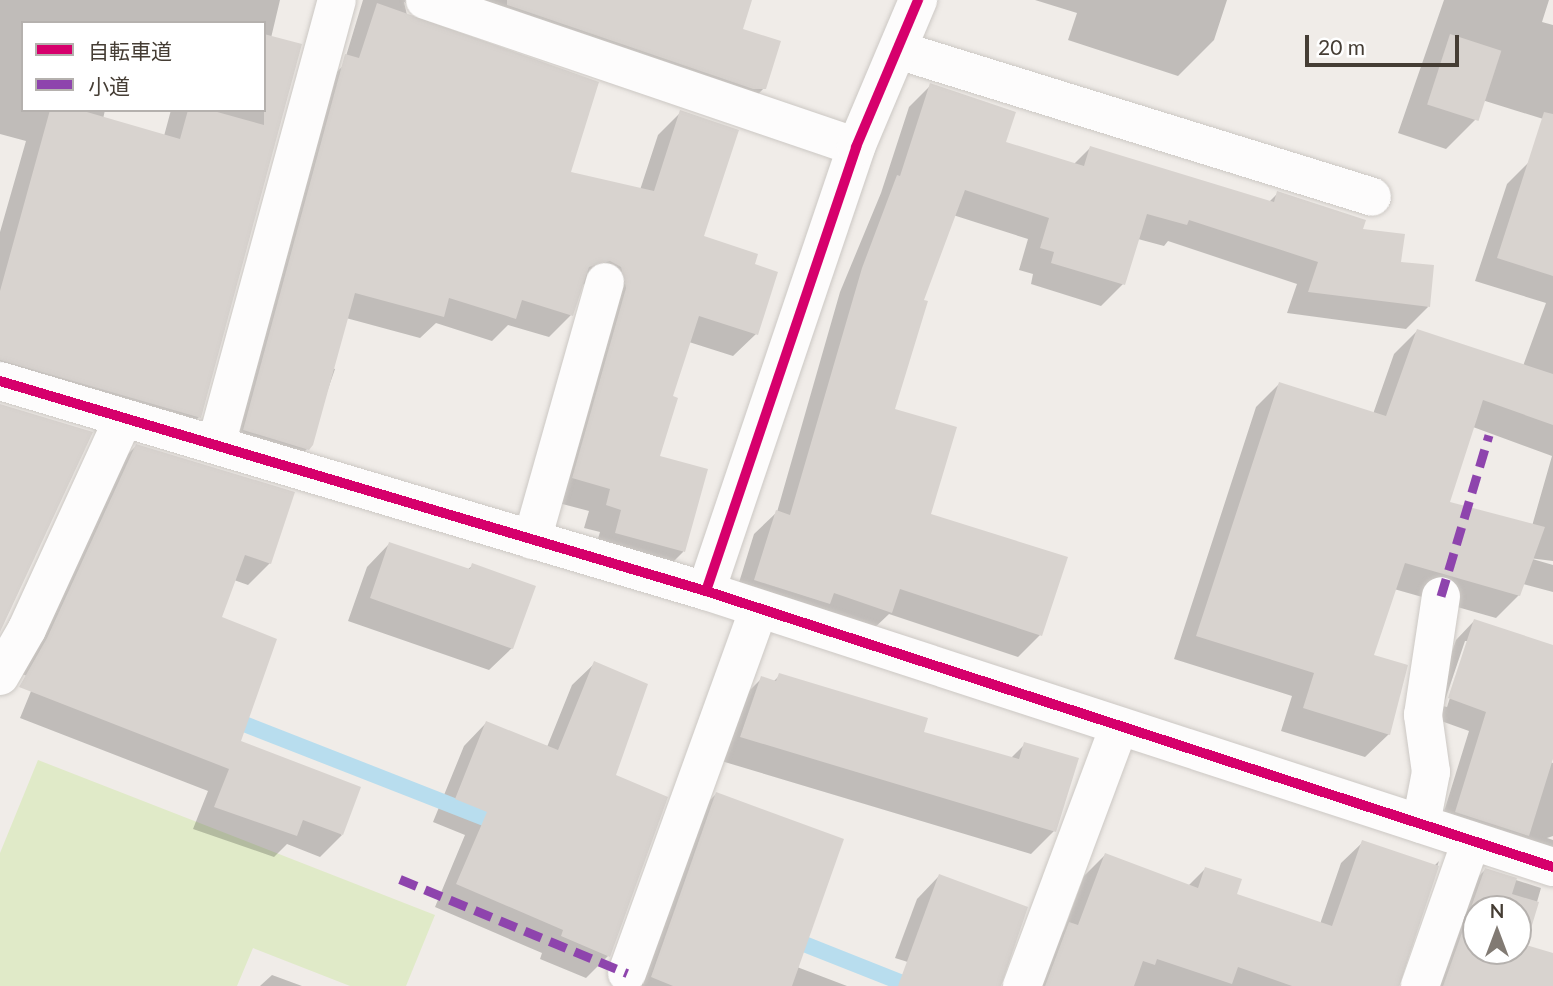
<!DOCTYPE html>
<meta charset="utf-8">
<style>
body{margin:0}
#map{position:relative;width:1553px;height:986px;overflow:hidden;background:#f0ece8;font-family:Lato,"Noto Sans JP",sans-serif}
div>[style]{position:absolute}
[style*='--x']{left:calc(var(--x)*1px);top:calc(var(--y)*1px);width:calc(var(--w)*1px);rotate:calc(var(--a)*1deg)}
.green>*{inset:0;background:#e0eac8}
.shadow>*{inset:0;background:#0003}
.stream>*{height:16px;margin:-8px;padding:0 8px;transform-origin:8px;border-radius:8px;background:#b8ddee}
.building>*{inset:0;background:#d8d3cf;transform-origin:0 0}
.roads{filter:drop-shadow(0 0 2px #ccc8c4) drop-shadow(0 0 2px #ccc8c4)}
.minor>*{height:38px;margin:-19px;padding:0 19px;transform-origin:19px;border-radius:19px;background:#fdfcfc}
.quiet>*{height:9px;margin-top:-4.5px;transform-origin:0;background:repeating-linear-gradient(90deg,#8e44ad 0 18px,transparent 0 27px)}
.cycleway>*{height:10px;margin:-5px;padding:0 5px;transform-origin:5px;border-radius:5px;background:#d6006c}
span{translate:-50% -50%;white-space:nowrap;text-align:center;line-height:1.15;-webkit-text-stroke:7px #fff;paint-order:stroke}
.legend{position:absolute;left:21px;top:21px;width:245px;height:91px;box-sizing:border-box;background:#fff;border:2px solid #b5b1ae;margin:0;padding:9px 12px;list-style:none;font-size:21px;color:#453d34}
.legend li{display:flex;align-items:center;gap:14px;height:35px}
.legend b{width:35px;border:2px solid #b5b1ae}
.north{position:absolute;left:1462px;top:895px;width:70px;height:70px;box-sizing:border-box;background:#fff;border:2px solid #b5b1ae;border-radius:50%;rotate:0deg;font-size:19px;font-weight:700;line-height:28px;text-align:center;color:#453d34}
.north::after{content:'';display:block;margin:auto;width:24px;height:32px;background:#817a73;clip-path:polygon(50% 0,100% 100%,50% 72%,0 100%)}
.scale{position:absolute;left:1305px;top:35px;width:154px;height:32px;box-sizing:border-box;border:4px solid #453d34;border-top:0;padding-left:9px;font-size:21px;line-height:24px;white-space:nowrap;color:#453d34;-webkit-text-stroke:5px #fff;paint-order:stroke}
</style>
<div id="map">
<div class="green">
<i style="clip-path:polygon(38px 760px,435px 915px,406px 986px,350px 986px,253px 948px,237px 986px,0 986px,0 853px)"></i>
</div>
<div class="shadow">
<i style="clip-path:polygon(evenodd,0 0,280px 0,271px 38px,294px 44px,199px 417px,176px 440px,0 388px,0 232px,26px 141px,0 134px,0 0,23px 23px,264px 23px,264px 110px,171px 110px,164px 136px,103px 119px,105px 110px,23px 110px,23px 23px)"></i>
<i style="clip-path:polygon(363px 0,750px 0,741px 31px,764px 88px,742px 111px,404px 2px,407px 15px,569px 173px,640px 190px,658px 135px,681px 112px,702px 238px,753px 265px,756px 334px,733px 356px,689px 342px,671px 398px,658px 457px,706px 471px,683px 552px,661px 574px,593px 555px,600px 532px,584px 528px,589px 511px,551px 501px,589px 283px,581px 285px,571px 315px,549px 337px,508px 325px,492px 341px,436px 323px,420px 338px,346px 318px,331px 368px,335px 369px,307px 449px,284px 472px,221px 453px,328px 80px,343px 66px)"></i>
<i style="clip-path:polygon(1035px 0,1227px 0,1214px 40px,1178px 76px,1068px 40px,1077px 13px)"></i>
<i style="clip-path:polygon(1444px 0,1549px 0,1542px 22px,1553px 25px,1553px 122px,1482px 100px,1475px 120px,1446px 149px,1398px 133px)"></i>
<i style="clip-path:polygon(931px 85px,1004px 143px,1074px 164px,1090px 148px,1268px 203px,1278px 193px,1361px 231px,1399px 263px,1428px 307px,1406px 329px,1287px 313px,1297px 284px,1168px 241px,1164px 246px,1138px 239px,1123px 284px,1101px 306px,1031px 284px,1033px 274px,1019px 270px,1028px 239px,953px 215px,922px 301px,893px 410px,929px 515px,1040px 635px,1018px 657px,889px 614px,868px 634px,733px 602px,754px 534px,777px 512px,840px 292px,881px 193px,909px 107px)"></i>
<i style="clip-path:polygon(evenodd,1530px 161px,1553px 168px,1553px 561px,1529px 558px,1553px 565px,1553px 592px,1523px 584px,1519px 595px,1496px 618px,1394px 589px,1372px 656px,1389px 734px,1365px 757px,1281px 731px,1292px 696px,1174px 659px,1256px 407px,1279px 384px,1373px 414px,1394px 354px,1417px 331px,1523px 366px,1546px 303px,1475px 281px,1507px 184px,1530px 161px,1473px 427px,1552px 456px,1532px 526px,1448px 503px,1473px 427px)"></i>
<i style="clip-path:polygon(136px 446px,270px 563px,248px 585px,234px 580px,220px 618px,239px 742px,342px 835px,320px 857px,287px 844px,274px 857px,193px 829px,208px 791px,20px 718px,36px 679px,19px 673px,114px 468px)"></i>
<i style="clip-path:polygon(389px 544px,467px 570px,473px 565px,512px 648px,489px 670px,348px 621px,367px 567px)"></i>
<i style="clip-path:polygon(evenodd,1474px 621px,1553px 647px,1553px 724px,1541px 759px,1553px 763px,1553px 836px,1547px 838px,1553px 840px,1553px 862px,1438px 831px,1469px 731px,1430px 717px,1456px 640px,1474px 621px,1465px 641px,1468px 641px,1447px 707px,1443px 706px,1465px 641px)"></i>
<i style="clip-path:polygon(595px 663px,614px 776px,608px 956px,586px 978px,540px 959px,542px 953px,435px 907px,465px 835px,433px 822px,464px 746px,486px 723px,547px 747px,572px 685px)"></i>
<i style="clip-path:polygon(780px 675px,922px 733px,1010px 759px,1025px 744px,1054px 831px,1031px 854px,718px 760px,739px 701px,762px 678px,773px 682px)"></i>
<i style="clip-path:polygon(716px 794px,797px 967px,847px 986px,632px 986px,694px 816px)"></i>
<i style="clip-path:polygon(1363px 842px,1434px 866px,1439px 861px,1399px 986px,1034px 986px,1049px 946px,1064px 930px,1084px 876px,1105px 855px,1188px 886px,1205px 869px,1235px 895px,1320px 924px,1341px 863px)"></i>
<i style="clip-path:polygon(evenodd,1485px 870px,1541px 888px,1524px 947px,1553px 954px,1553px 986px,1431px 986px,1464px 891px,1485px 870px,1476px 909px,1518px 909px,1518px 951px,1476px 951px,1476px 909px)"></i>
<i style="clip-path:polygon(939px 876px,984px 986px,895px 958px,917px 899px)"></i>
<i style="clip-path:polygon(272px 975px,302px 986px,260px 986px)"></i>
</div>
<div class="stream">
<i style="--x:229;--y:718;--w:295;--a:21.4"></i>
<i style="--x:789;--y:938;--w:130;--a:21.6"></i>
</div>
<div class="building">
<i style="clip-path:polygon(507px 0,752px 0,743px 29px,781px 41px,766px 89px,753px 89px,507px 5px)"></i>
<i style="clip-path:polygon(377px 3px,599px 82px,571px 172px,654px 191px,680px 110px,739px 130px,704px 236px,758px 254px,755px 264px,778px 272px,758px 335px,699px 316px,673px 396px,678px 398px,660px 456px,708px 469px,685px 552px,615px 533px,621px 510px,606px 505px,610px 489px,572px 478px,626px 288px,621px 267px,610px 261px,589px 267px,573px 316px,522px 300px,516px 319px,449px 298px,444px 317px,355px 293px,313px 445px,309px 450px,243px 430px,345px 54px,359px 58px)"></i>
<i style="clip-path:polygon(264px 34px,302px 44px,201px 418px,0 360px,0 291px,50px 110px,80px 110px,180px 139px,188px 110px,210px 110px,264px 125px)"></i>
<i style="left:1450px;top:34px;width:54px;height:74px;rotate:18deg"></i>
<i style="clip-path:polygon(930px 83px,1016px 112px,1006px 142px,1084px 166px,1090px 146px,1274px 202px,1277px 191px,1366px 220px,1363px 229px,1405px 234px,1401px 262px,1434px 265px,1430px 307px,1308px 292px,1318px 262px,1189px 220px,1187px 225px,1147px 214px,1125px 285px,1051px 263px,1054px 252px,1040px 248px,1049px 218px,965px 190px,924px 300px,928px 301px,895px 409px,957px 427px,931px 514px,1068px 557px,1042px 636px,900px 589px,892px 613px,834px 593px,830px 604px,754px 580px,776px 510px,790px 515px,862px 268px,897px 175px,900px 176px)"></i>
<i style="clip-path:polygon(1544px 112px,1553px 114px,1553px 276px,1497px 258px)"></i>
<i style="clip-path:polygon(1417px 329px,1553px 374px,1553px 425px,1483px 400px,1450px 502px,1545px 527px,1520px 596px,1405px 563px,1374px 655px,1408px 665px,1390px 735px,1303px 708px,1314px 673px,1196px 636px,1279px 382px,1386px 416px)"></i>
<i style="clip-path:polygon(0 404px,93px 432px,0 632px)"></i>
<i style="clip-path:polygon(136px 444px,295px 492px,271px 564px,245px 555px,222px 617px,277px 639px,241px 741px,361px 787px,343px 835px,303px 820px,297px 836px,214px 807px,229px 769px,19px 687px,47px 638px)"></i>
<i style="clip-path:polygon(389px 542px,470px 569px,472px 563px,536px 586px,513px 649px,370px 598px)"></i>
<i style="clip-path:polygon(1474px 619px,1553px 645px,1553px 759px,1529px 836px,1455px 812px,1486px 712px,1448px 698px)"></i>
<i style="clip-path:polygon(594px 661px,648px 684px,616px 775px,668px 797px,610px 957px,561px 936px,563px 930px,456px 884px,487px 812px,455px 799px,486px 721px,558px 750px)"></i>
<i style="clip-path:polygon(779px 673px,928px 718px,924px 732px,1019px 759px,1024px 742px,1079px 758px,1056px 832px,740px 737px,761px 676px,776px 681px)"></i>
<i style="clip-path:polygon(716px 792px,844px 839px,792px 986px,673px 986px,651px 977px)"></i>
<i style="clip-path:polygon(1362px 840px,1439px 866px,1443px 854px,1399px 986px,1292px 986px,1238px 967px,1232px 984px,1157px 959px,1155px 965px,1143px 961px,1134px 986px,1045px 986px,1069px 922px,1078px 925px,1105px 853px,1198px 888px,1205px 867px,1242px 879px,1237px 894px,1332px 926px)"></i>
<i style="clip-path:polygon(evenodd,1485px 868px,1517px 878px,1512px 894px,1539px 902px,1526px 945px,1553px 953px,1553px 986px,1443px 986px,1485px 868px,1476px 909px,1518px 909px,1518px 951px,1476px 951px,1476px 909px)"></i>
<i style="clip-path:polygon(939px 874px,1028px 907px,1001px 986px,898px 986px)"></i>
</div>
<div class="roads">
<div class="minor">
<i style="--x:425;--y:0;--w:455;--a:18.8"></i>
<i style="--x:898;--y:50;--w:496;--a:17.2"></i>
<i style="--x:0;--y:381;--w:737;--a:16.57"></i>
<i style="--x:706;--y:591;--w:891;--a:18.05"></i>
<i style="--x:216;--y:445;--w:461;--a:-74.8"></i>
<i style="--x:532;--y:540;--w:268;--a:-74.2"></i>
<i style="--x:706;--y:591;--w:469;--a:-71.3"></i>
<i style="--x:856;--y:147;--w:160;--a:-67.1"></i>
<i style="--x:0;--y:676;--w:54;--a:-60.1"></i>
<i style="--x:27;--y:629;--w:231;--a:-65.4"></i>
<i style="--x:1421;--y:824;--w:53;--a:-79.1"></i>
<i style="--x:1431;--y:772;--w:58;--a:-98"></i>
<i style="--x:1423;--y:715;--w:120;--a:-81.4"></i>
<i style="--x:627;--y:973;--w:387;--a:-70.1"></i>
<i style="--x:1022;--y:986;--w:277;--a:-69.5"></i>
<i style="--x:1420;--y:986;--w:154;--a:-70.6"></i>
</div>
</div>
<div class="quiet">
<i style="--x:1441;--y:596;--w:168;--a:-73.4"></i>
<i style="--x:400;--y:879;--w:246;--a:22.5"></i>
</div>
<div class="cycleway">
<i style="--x:0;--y:381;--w:737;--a:16.57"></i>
<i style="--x:706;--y:591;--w:891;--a:18.05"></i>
<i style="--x:706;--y:591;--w:469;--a:-71.3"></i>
<i style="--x:856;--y:147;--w:160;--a:-67.1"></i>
</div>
<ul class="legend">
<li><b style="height:9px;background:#d6006c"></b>自転車道</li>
<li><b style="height:9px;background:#8e44ad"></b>小道</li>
</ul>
<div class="north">N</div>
<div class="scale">20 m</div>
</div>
